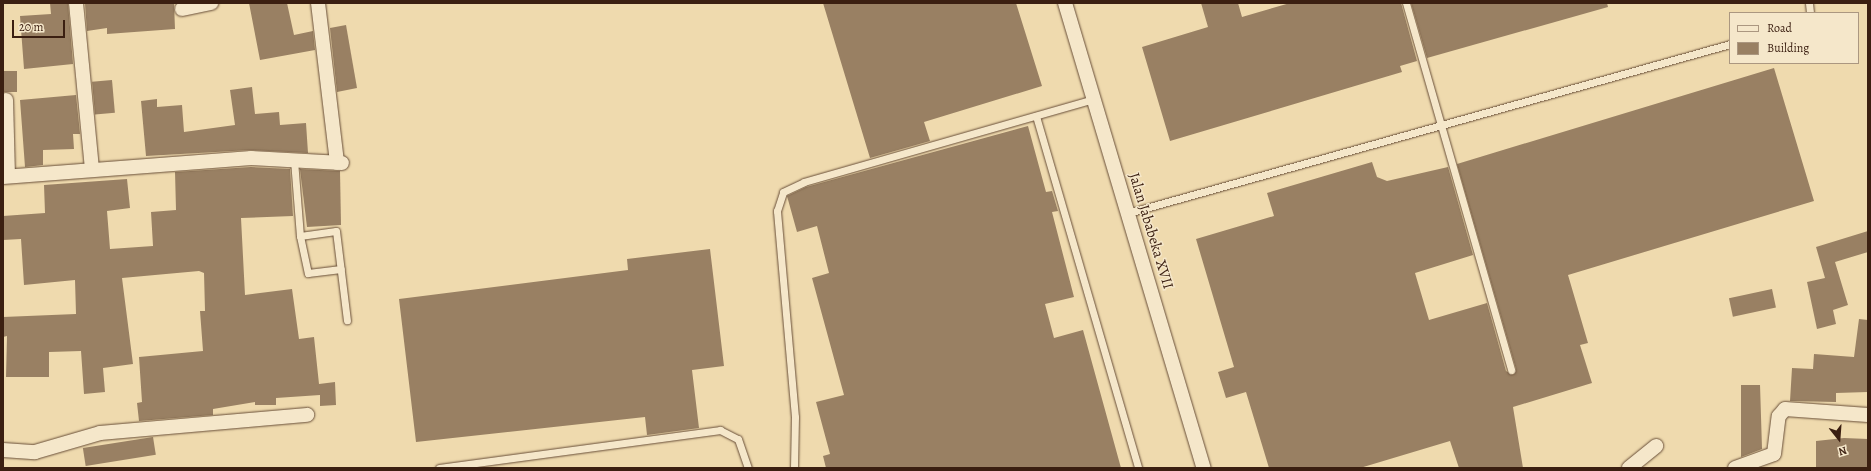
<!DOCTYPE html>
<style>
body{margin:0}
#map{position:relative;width:1871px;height:471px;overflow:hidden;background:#efdaae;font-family:Alegreya,serif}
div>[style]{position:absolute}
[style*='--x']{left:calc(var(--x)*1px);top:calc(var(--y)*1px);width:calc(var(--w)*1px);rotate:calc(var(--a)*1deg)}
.building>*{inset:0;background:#998063;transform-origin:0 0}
.roads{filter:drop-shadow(0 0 1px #684e38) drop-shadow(0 0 1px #684e38)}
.lane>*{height:7px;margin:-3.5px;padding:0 3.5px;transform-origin:3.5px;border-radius:3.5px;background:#f5e7ca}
.street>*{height:14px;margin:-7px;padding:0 7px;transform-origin:7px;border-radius:7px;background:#f5e7ca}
span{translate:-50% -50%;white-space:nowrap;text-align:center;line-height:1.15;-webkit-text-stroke:3px #f5e7ca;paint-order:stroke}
.street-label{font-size:15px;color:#3b1f11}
.frame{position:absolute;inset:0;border:4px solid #3b1f11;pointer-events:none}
.legend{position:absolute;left:1729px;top:12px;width:130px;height:52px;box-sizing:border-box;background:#f5e7ca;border:1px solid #ab9780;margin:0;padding:5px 7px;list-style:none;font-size:12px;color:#3b1f11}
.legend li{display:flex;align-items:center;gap:8px;height:20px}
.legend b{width:20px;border:1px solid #ab9780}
.north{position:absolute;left:1819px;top:419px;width:40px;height:40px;-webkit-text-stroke:3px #f5e7ca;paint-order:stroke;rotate:163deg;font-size:11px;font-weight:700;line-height:16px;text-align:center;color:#3b1f11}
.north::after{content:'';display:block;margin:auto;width:14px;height:18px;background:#3b1f11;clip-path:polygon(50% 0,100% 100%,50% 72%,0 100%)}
.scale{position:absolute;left:12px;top:20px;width:53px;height:18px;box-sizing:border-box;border:2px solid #3b1f11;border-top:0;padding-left:5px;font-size:12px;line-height:14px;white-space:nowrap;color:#3b1f11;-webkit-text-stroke:3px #f5e7ca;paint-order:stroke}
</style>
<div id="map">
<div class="building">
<i style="clip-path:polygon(50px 3px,68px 3px,73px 64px,24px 69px,20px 16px,51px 14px)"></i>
<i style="clip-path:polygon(85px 3px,174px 3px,175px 29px,107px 34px,107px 28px,87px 31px)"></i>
<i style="clip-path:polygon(249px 3px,287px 3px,294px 35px,313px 31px,315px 50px,260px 60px)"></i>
<i style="clip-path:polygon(823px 3px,1016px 3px,1042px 86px,924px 122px,930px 141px,870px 158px)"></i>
<i style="clip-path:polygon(1201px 3px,1238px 3px,1242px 17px,1290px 3px,1401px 3px,1417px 61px,1400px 66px,1402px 72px,1170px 141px,1142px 47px,1208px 27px)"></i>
<i style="clip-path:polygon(1411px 3px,1607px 3px,1608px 7px,1427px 58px)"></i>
<i style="clip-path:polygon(346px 25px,357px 88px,337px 92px,330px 28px)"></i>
<i style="clip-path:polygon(1774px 68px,1814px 201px,1568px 275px,1588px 343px,1580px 345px,1592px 383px,1513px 407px,1523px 468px,1459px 468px,1450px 441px,1360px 468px,1269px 468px,1246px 392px,1226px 398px,1218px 372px,1234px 367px,1196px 239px,1274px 216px,1267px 193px,1372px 162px,1377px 177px,1387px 181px,1448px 167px,1473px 255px,1415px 273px,1429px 320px,1487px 303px,1506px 371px,1513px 375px,1516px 369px,1457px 164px)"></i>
<i style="left:3px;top:71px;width:14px;height:21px"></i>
<i style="left:112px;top:80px;width:33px;height:20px;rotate:85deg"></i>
<i style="clip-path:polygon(252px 87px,255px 114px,279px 112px,280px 125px,306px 123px,308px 153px,250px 150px,146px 156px,141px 101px,157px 99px,157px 107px,182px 105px,184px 132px,235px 125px,230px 90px)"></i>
<i style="clip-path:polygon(76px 95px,80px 134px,73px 134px,74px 149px,43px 150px,43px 165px,25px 167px,20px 100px)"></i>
<i style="clip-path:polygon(1028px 126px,1046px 192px,1052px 191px,1058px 211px,1052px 212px,1074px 297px,1045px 304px,1054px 338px,1083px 330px,1121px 468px,826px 468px,823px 456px,830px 454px,816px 402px,844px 395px,812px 278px,829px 273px,817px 226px,797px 232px,787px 196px,806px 187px)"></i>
<i style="clip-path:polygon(251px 167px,290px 169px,293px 216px,241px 218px,245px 295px,292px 289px,299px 339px,314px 337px,319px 384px,335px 382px,336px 405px,320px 406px,320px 395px,276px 398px,276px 405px,255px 405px,255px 402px,213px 409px,213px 415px,139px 421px,137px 403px,142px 402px,139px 357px,203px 351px,200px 311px,205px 311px,204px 273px,199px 271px,122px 278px,133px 364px,103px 368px,105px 392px,84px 394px,81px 351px,49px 352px,49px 377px,6px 377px,7px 336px,3px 337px,3px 317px,76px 314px,75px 280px,24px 285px,21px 239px,3px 240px,3px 216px,45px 213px,44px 185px,127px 179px,130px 208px,107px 211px,110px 249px,153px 246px,151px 212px,176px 210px,175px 172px)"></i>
<i style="clip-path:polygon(300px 169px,340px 171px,341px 225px,307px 227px)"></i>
<i style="clip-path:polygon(1868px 231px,1868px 252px,1835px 262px,1848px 305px,1833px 310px,1836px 324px,1817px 329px,1807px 282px,1825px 278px,1816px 247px)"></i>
<i style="clip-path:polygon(710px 249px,724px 366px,692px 370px,699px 428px,647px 435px,645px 417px,416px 442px,399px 299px,628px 270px,627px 259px)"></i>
<i style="left:1772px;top:289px;width:19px;height:44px;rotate:78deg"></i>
<i style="clip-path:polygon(1859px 319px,1868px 320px,1868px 392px,1836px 393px,1836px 402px,1790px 401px,1792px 368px,1813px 369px,1814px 354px,1854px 357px)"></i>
<i style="clip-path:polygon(1741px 385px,1760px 385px,1762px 449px,1741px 457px)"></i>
<i style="left:153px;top:437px;width:18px;height:71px;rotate:81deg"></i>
<i style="clip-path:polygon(1844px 438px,1868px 439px,1868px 468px,1816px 468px,1816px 441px)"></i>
</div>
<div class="roads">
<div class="lane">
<i style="--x:1406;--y:3;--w:382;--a:74"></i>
<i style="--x:1809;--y:3;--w:10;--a:84"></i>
<i style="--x:1036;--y:116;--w:366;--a:73.8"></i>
<i style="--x:294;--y:160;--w:76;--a:85.5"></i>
<i style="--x:300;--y:236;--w:36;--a:-8"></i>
<i style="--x:336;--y:231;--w:90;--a:83"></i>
<i style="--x:1128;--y:213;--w:625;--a:-15.68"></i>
<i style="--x:300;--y:236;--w:38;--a:78"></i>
<i style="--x:308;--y:273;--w:33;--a:-7"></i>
<i style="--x:439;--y:468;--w:284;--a:-7.7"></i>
<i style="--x:720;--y:430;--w:20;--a:27"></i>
<i style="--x:738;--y:439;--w:31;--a:71"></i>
<i style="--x:794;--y:468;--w:51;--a:-88.9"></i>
<i style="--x:795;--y:417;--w:207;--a:-95"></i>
<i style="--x:777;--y:211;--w:20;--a:-72"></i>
<i style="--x:783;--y:192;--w:23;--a:-25"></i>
<i style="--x:804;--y:182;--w:302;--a:-16"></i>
</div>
<div class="street">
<i style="--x:76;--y:3;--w:167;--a:84.5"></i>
<i style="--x:318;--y:3;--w:161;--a:83.2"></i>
<i style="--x:1065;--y:3;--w:485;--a:73.4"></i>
<i style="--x:182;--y:9;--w:30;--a:-12"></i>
<i style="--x:6;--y:100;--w:76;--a:88.5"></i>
<i style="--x:3;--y:177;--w:249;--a:-4.4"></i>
<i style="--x:251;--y:158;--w:91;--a:3.1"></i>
<i style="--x:3;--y:450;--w:32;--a:4"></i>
<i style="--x:35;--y:452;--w:68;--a:-16.3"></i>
<i style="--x:100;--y:433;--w:208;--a:-5"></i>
<i style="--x:1629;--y:468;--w:35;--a:-39"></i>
<i style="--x:1735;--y:468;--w:41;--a:-19.7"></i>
<i style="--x:1774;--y:454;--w:38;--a:-83"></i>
<i style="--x:1779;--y:416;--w:9;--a:-49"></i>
<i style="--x:1785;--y:409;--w:83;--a:4.1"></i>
</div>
</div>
<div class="street-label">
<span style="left:1151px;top:231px;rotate:73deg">Jalan Jababeka XVII</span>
</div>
<div class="frame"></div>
<ul class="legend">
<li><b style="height:5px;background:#f5e7ca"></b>Road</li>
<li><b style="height:11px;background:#998063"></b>Building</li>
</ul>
<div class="north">N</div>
<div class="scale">20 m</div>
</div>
